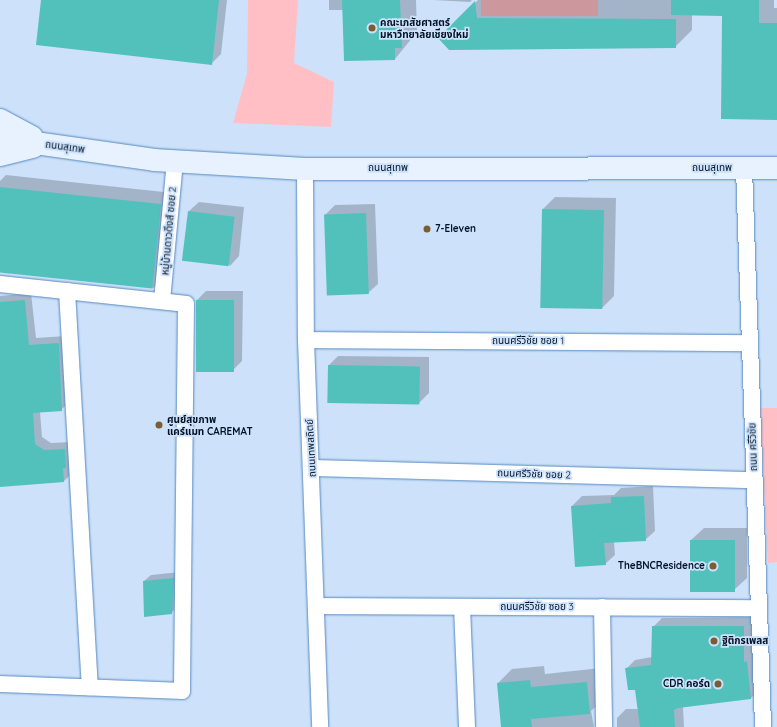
<!DOCTYPE html>
<meta charset="utf-8">
<style>
body{margin:0}
#map{position:relative;width:777px;height:727px;overflow:hidden;background:#cde2fa;font-family:Quicksand,"Noto Sans Thai",sans-serif}
div>[style]{position:absolute}
[style*='--x']{left:calc(var(--x)*1px);top:calc(var(--y)*1px);width:calc(var(--w)*1px);rotate:calc(var(--a)*1deg)}
.green>*{inset:0;background:#ffbfc5;transform-origin:0 0}
.shadow>*{inset:0;background:#0003}
.building>*{inset:0;background:#52c1bc;transform-origin:0 0}
.roads{filter:drop-shadow(0 0 1px #5789c0) drop-shadow(0 0 1px #5789c0)}
.minor>*{height:16px;margin:-8px;padding:0 8px;transform-origin:8px;border-radius:8px;background:#fff}
.secondary>*{height:22px;margin:-11px;padding:0 11px;transform-origin:11px;border-radius:11px;background:#e7f2fe}
.dots>*{width:11px;height:11px;translate:-50% -50%;box-sizing:border-box;border:2px solid #cde2fa;border-radius:50%}
span{translate:-50% -50%;white-space:nowrap;text-align:center;line-height:1.15;-webkit-text-stroke:3.5px #cde2fa;paint-order:stroke}
.poi-label{font-size:10px;color:#011226;font-weight:700}
.left{translate:0 -50%;text-align:left}
.right{translate:-100% -50%;text-align:right}
.street-label{font-size:10px;color:#011226}
</style>
<div id="map">
<div class="green">
<i style="clip-path:polygon(248px 0,298px 0,294px 63px,334px 82px,331px 127px,233px 123px,247px 74px)"></i>
<i style="left:481px;top:0;width:117px;height:16px"></i>
<i style="clip-path:polygon(760px 408px,777px 408px,777px 562px,768px 563px)"></i>
</div>
<div class="shadow">
<i style="clip-path:polygon(42px 0,227px 0,221px 54px,211px 64px)"></i>
<i style="clip-path:polygon(329px 0,416px 0,417px 32px,395px 59px,343px 10px,329px 10px)"></i>
<i style="clip-path:polygon(433px 0,472px 0,470px 2px)"></i>
<i style="clip-path:polygon(478px 0,774px 0,774px 8px,777px 8px,777px 119px,723px 15px,692px 15px,692px 30px,675px 47px,456px 21px)"></i>
<i style="clip-path:polygon(6px 175px,173px 193px,165px 276px,153px 288px,0 271px,0 181px)"></i>
<i style="clip-path:polygon(555px 197px,616px 198px,614px 296px,601px 309px,543px 209px)"></i>
<i style="clip-path:polygon(199px 202px,244px 207px,239px 256px,230px 266px,189px 211px)"></i>
<i style="clip-path:polygon(375px 204px,378px 284px,368px 293px,325px 215px,335px 205px)"></i>
<i style="clip-path:polygon(206px 291px,243px 291px,242px 361px,232px 371px,197px 300px)"></i>
<i style="clip-path:polygon(31px 293px,36px 338px,66px 336px,68px 403px,61px 410px,40px 412px,42px 437px,51px 443px,71px 442px,71px 474px,64px 481px,0 486px,0 296px)"></i>
<i style="clip-path:polygon(338px 356px,429px 357px,429px 393px,419px 403px,329px 365px)"></i>
<i style="clip-path:polygon(653px 486px,655px 531px,645px 540px,614px 542px,615px 555px,605px 564px,572px 506px,582px 496px,614px 495px,621px 488px)"></i>
<i style="clip-path:polygon(704px 528px,747px 528px,747px 578px,734px 590px,693px 591px,691px 540px)"></i>
<i style="clip-path:polygon(180px 572px,177px 607px,171px 613px,144px 581px,151px 575px)"></i>
<i style="clip-path:polygon(752px 617px,752px 653px,755px 653px,760px 689px,751px 698px,683px 707px,684px 727px,617px 727px,617px 718px,626px 709px,639px 709px,636px 688px,626px 669px,635px 660px,652px 657px,653px 627px,662px 618px)"></i>
<i style="clip-path:polygon(544px 666px,545px 674px,601px 668px,604px 699px,591px 711px,594px 727px,502px 727px,498px 683px,512px 669px)"></i>
</div>
<div class="building">
<i style="clip-path:polygon(41px 0,219px 0,212px 65px,36px 45px)"></i>
<i style="clip-path:polygon(342px 0,400px 0,402px 48px,395px 48px,395px 60px,344px 61px)"></i>
<i style="clip-path:polygon(671px 0,759px 0,759px 23px,777px 23px,777px 120px,721px 119px,722px 16px,671px 15px)"></i>
<i style="clip-path:polygon(475px 1px,477px 18px,676px 19px,676px 48px,449px 50px,438px 38px)"></i>
<i style="left:0;top:187px;width:162px;height:85px;rotate:6deg"></i>
<i style="left:542px;top:209px;width:62px;height:99px;rotate:1deg"></i>
<i style="left:188px;top:211px;width:47px;height:50px;rotate:7deg"></i>
<i style="left:366px;top:213px;width:81px;height:42px;rotate:88deg"></i>
<i style="clip-path:polygon(25px 300px,29px 345px,59px 343px,62px 411px,33px 413px,35px 444px,44px 450px,65px 449px,66px 468px,63px 468px,64px 482px,0 487px,0 302px)"></i>
<i style="left:196px;top:300px;width:38px;height:72px"></i>
<i style="left:328px;top:365px;width:92px;height:38px;rotate:1deg"></i>
<i style="clip-path:polygon(644px 496px,646px 541px,604px 543px,606px 565px,575px 567px,571px 506px,611px 503px,611px 497px)"></i>
<i style="left:690px;top:540px;width:45px;height:52px"></i>
<i style="clip-path:polygon(174px 578px,172px 614px,144px 617px,143px 581px)"></i>
<i style="clip-path:polygon(652px 626px,744px 626px,744px 662px,747px 661px,751px 699px,678px 708px,674px 710px,675px 727px,640px 727px,635px 690px,628px 690px,625px 668px,651px 665px)"></i>
<i style="clip-path:polygon(530px 680px,531px 687px,587px 682px,590px 714px,531px 719px,532px 727px,501px 727px,497px 683px)"></i>
</div>
<div class="roads">
<div class="minor">
<i style="--x:744;--y:168;--w:559;--a:88.05"></i>
<i style="--x:305;--y:169;--w:171;--a:89.7"></i>
<i style="--x:306;--y:340;--w:387;--a:87.9"></i>
<i style="--x:0;--y:284;--w:187;--a:6.1"></i>
<i style="--x:186;--y:304;--w:387;--a:90.6"></i>
<i style="--x:182;--y:691;--w:182;--a:-177.8"></i>
<i style="--x:67;--y:291;--w:397;--a:86.7"></i>
<i style="--x:162;--y:301;--w:141;--a:-84.7"></i>
<i style="--x:306;--y:340;--w:443;--a:0.4"></i>
<i style="--x:313;--y:468;--w:442;--a:1.6"></i>
<i style="--x:316;--y:606;--w:443;--a:0.3"></i>
<i style="--x:462;--y:607;--w:120;--a:87.6"></i>
<i style="--x:602;--y:607;--w:120;--a:89"></i>
</div>
<div class="secondary">
<i style="--x:0;--y:120;--w:36;--a:28"></i>
<i style="--x:0;--y:138;--w:156;--a:8.1"></i>
<i style="--x:154;--y:160;--w:151;--a:3.4"></i>
<i style="--x:305;--y:169;--w:472;--a:-0.1"></i>
<i style="--x:0;--y:155;--w:34;--a:-14"></i>
</div>
</div>
<div class="dots">
<i style="left:372px;top:28px;background:#7c5c32"></i>
<i style="left:427px;top:229px;background:#7c5c32"></i>
<i style="left:159px;top:425px;background:#7c5c32"></i>
<i style="left:713px;top:566px;background:#7c5c32"></i>
<i style="left:714px;top:641px;background:#7c5c32"></i>
<i style="left:718px;top:684px;background:#7c5c32"></i>
</div>
<div class="poi-label">
<span class="left" style="left:380px;top:28px">คณะเภสัชศาสตร์<br>มหาวืทยาลัยเชียงใหม่</span>
<span class="left" style="left:435px;top:229px">7-Eleven</span>
<span class="left" style="left:167px;top:425px">ศูนย์สุขภาพ<br>แคร์แมท CAREMAT</span>
<span class="right" style="left:705px;top:566px">TheBNCResidence</span>
<span class="left" style="left:722px;top:641px">ฐิติกรเพลส</span>
<span class="right" style="left:710px;top:684px">CDR คอร์ด</span>
</div>
<div class="street-label">
<span style="left:65px;top:147px;rotate:8deg">ถนนสุเทพ</span>
<span style="left:388px;top:168px">ถนนสุเทพ</span>
<span style="left:712px;top:168px">ถนนสุเทพ</span>
<span style="left:169px;top:231px;rotate:-85deg">หมู่บ้านดาวดึงส์ ซอย 2</span>
<span style="left:528px;top:341px">ถนนศรีวิชัย ซอย 1</span>
<span style="left:753px;top:447px;rotate:-92deg">ถนน ศรีวิชัย</span>
<span style="left:311px;top:448px;rotate:-93deg">ถนนเทพสถิตย์</span>
<span style="left:534px;top:474px;rotate:2deg">ถนนศรีวิชัย ซอย 2</span>
<span style="left:537px;top:607px">ถนนศรีวิชัย ซอย 3</span>
</div>
</div>
